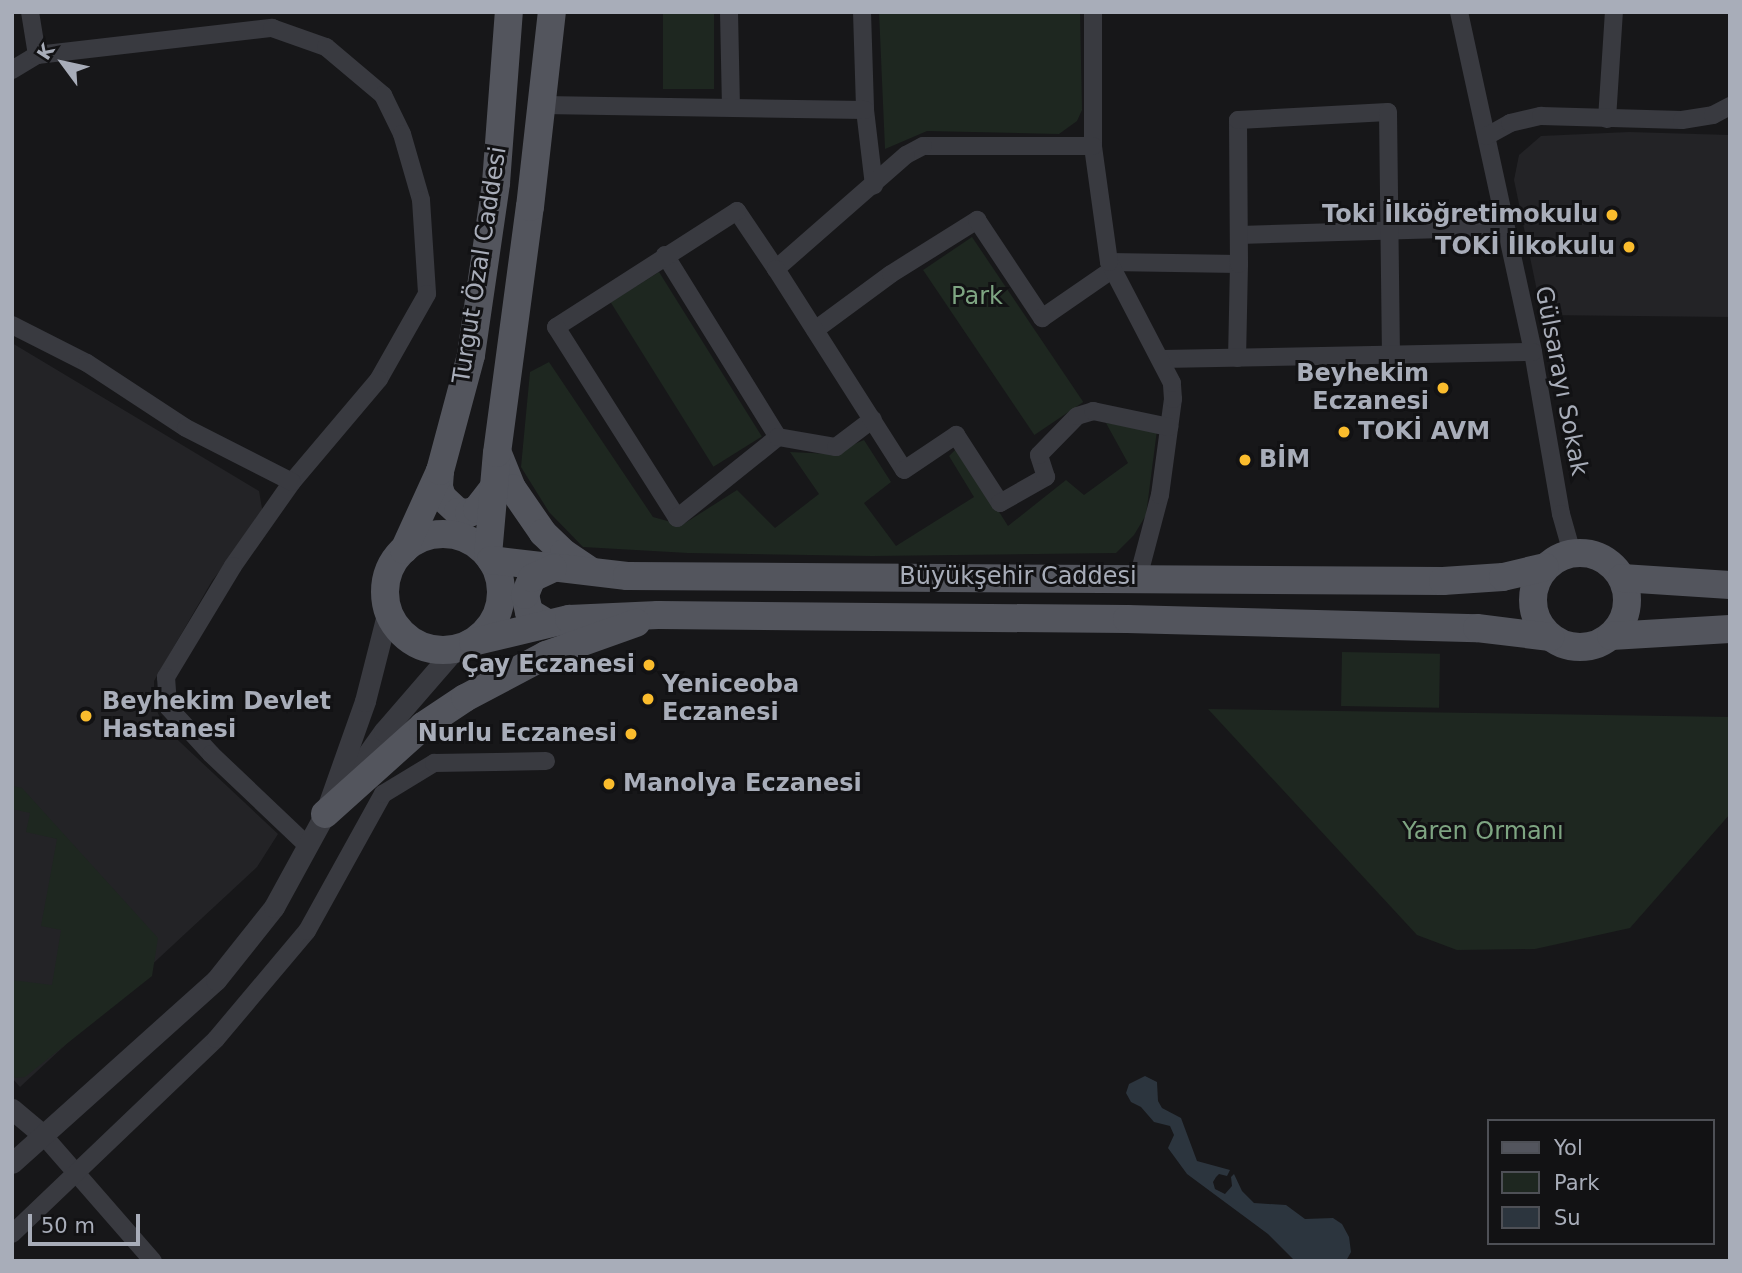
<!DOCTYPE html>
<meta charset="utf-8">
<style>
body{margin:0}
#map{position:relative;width:1742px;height:1273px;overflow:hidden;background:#171719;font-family:"DejaVu Sans",sans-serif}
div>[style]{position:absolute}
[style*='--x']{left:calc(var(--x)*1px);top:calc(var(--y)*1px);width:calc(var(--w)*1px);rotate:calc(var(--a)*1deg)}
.built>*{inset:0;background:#232326}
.green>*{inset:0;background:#1e2720;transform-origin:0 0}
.water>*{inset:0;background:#2c353e}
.minor>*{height:18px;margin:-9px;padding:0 9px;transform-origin:9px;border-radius:9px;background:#393a40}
.tertiary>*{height:21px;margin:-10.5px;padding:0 10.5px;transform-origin:10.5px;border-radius:10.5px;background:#393a40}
.primary>*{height:28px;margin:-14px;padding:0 14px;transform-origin:14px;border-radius:14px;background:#53555d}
.primary>.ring{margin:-14px;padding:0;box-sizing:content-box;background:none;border:28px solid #53555d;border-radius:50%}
.dots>*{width:19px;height:19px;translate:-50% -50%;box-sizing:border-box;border:4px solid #121214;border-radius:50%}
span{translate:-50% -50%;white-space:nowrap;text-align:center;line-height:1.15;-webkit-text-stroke:6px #121214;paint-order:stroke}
.poi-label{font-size:24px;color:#a8adb9;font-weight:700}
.right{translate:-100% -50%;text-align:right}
.left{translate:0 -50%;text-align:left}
.street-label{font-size:24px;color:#a8adb9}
.park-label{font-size:24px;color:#7ea582}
.frame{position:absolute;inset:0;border:14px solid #a8adb9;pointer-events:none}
.legend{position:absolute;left:1487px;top:1119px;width:228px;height:126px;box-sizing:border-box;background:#121214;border:2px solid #4e5056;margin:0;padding:9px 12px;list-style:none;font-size:21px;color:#a8adb9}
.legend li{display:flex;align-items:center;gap:14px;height:35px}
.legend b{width:35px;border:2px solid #4e5056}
.north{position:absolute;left:28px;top:28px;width:70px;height:70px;-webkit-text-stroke:5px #121214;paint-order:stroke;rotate:303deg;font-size:19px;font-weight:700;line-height:28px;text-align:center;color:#a8adb9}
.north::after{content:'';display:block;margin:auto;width:24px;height:32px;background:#a8adb9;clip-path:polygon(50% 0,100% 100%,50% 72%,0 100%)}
.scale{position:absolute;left:28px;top:1214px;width:112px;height:32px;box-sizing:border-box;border:4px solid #a8adb9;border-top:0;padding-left:9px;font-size:21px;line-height:24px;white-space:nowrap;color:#a8adb9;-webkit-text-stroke:5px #121214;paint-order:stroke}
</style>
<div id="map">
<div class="built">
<i style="clip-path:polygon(1629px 132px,1730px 135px,1730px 317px,1542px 315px,1514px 180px,1519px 155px,1541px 136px)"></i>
<i style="clip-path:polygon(12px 343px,259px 491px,263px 514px,212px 581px,154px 681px,154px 704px,164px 727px,278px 834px,257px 867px,20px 1087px,12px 1078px)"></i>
</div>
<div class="green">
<i style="left:663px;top:12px;width:51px;height:77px"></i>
<i style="clip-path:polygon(879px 12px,1080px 12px,1082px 110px,1077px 121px,1059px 134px,927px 131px,885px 149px)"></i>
<i style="left:972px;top:237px;width:199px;height:59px;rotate:56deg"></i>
<i style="left:659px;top:272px;width:194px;height:57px;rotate:58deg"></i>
<i style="clip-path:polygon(549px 362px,653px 517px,682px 525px,737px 490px,775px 528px,819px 494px,790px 452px,831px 454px,864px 440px,891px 482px,864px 503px,896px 546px,974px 497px,949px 456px,958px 447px,1008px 526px,1066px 480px,1084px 495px,1128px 463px,1106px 423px,1157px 430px,1146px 515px,1134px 535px,1116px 553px,872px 556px,688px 553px,583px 547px,549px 512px,521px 467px,530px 372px)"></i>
<i style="left:1342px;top:652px;width:98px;height:54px;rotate:1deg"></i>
<i style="clip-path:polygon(1208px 709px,1730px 717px,1730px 814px,1630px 928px,1535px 949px,1457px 950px,1417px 935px)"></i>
<i style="clip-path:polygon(12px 786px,22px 788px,158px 938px,152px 976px,25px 1077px,15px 1078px,12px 1074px,12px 980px,52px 985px,61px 930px,41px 926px,57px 839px,26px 832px,30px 813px,12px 809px)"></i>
</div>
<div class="water">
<i style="clip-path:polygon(1145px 1076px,1157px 1082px,1158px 1101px,1162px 1108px,1181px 1118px,1197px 1161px,1230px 1170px,1227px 1176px,1219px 1174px,1216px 1177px,1213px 1182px,1215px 1189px,1225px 1194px,1232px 1186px,1231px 1177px,1234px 1174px,1242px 1191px,1254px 1203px,1286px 1205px,1305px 1219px,1333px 1218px,1342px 1224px,1349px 1237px,1351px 1252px,1346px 1261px,1295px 1261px,1268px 1234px,1187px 1174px,1168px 1148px,1174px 1135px,1170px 1126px,1154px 1122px,1141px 1107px,1131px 1102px,1126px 1093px,1129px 1084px)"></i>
</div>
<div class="minor">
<i style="--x:729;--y:12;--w:95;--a:88.8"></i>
<i style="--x:862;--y:12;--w:98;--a:88.2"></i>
<i style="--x:865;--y:110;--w:76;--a:83.2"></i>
<i style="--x:1093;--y:12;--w:134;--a:90"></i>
<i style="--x:1459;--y:12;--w:348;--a:77.7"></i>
<i style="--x:1533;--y:352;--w:164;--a:80.2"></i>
<i style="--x:1561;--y:514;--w:41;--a:74.2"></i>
<i style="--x:37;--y:55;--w:237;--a:-6.6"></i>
<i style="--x:272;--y:28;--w:57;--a:19.4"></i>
<i style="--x:326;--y:47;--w:75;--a:40.1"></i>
<i style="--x:383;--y:95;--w:43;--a:64"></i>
<i style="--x:402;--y:134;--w:69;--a:73.9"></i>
<i style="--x:421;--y:200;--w:94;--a:86.3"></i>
<i style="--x:427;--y:294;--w:98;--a:119.5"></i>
<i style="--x:379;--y:379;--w:135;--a:130.2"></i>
<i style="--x:292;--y:482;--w:103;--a:125.1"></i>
<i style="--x:233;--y:566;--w:130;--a:121.1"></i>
<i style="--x:166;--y:677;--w:30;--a:86"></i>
<i style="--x:168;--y:707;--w:64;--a:47.5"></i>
<i style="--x:211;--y:754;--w:135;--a:43.5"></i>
<i style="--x:12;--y:70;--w:29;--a:-31"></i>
<i style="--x:37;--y:55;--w:44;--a:-99.2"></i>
<i style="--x:543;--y:105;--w:322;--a:0.9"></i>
<i style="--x:1607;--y:119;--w:107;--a:-86.3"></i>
<i style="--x:1487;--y:136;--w:26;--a:-29"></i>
<i style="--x:1510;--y:123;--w:32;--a:-13"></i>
<i style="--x:1541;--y:116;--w:141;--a:1.6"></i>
<i style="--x:1682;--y:120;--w:31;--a:-9"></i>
<i style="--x:1713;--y:115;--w:19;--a:-28"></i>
<i style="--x:1239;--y:235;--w:265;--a:-1.7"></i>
<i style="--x:665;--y:255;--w:214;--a:58.2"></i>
<i style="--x:1109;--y:262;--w:130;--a:0.9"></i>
<i style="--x:1239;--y:264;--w:94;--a:91.2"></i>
<i style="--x:1239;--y:264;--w:144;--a:-90.4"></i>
<i style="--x:1238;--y:120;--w:150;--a:-3.1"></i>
<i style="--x:1388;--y:112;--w:243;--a:89.3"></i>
<i style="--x:776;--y:269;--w:70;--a:-123.9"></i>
<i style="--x:737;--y:211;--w:215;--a:147.3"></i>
<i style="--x:556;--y:327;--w:226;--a:57.6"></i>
<i style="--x:677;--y:518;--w:129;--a:-38.7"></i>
<i style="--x:778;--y:437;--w:59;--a:9.8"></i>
<i style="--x:836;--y:447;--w:46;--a:-37.1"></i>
<i style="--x:12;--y:325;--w:84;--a:26.9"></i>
<i style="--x:87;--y:363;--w:118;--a:33.3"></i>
<i style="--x:186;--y:428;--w:119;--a:27"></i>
<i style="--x:815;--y:330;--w:94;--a:-36.4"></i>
<i style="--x:891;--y:274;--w:102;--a:-32.1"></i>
<i style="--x:977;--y:220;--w:118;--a:56.4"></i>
<i style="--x:1042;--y:318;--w:86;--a:-34.6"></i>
<i style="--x:1162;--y:359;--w:371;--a:-1.1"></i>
<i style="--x:1138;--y:578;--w:86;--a:-75.2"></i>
<i style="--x:1160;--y:495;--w:97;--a:-82.3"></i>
<i style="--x:1173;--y:399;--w:16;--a:-94"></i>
<i style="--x:1172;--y:383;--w:136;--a:-117.5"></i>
<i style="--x:1109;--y:262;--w:117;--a:-97.9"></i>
<i style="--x:1093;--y:146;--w:170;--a:180"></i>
<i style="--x:923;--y:146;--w:19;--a:152"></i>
<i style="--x:906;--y:155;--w:173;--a:138.8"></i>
<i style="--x:776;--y:269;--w:238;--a:57.5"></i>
<i style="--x:904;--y:470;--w:63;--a:-33.9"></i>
<i style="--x:956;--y:435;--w:81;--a:57.1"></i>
<i style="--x:1000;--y:503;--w:53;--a:-29.5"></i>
<i style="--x:1046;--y:477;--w:23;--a:-108"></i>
<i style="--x:1039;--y:455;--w:54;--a:-45.7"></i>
<i style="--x:1077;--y:416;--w:17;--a:-17"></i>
<i style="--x:1093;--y:411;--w:78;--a:11.9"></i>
<i style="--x:43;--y:1135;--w:167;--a:48.9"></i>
<i style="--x:12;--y:1234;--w:282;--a:-43.7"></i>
<i style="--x:216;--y:1039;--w:141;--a:-49.9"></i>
<i style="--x:307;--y:931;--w:157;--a:-61"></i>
<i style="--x:383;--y:794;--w:60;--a:-31.3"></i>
<i style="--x:434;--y:763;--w:112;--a:-1"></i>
</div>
<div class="tertiary">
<i style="--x:344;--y:787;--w:69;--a:-54.5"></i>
<i style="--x:384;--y:731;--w:108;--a:-49.1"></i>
<i style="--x:12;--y:1109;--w:40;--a:40"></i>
<i style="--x:12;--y:1163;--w:274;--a:-41.9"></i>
<i style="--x:216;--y:980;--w:93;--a:-51.5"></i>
<i style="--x:274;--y:907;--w:106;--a:-61.3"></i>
<i style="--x:325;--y:814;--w:120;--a:-70.5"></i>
<i style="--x:365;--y:701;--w:93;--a:-75.7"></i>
</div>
<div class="primary">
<i style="--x:499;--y:456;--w:35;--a:68"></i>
<i style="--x:512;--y:488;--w:55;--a:55.4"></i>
<i style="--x:543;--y:533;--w:29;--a:44"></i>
<i style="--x:564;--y:553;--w:30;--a:34"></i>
<i style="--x:440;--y:471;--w:16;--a:94"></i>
<i style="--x:439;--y:487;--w:10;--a:73"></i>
<i style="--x:442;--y:497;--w:22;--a:43"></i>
<i style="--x:458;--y:512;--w:11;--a:5"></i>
<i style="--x:469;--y:513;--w:9;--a:-27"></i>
<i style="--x:477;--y:509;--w:28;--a:-52"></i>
<i class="ring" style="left:385px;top:534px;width:88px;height:88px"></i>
<i style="--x:404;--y:550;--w:87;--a:-65.5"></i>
<i style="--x:440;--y:471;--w:120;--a:-75"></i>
<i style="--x:471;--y:355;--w:174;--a:-81.7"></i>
<i style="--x:496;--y:183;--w:171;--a:-85.7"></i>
<i class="ring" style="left:1533px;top:553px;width:66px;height:66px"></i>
<i style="--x:488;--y:555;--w:102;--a:-85"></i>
<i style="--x:497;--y:453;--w:248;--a:-82.4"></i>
<i style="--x:530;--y:207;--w:196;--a:-83.6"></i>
<i style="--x:491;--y:560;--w:137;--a:6.7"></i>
<i style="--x:627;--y:576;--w:816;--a:0.35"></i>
<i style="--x:1443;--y:581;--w:60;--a:-3.8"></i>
<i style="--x:1503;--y:577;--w:43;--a:-13.4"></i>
<i style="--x:1622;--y:578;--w:108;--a:3.7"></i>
<i style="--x:547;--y:623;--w:21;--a:-149"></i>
<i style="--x:529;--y:612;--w:17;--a:-103"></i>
<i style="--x:525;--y:595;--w:18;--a:-68"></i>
<i style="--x:532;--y:578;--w:23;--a:-25"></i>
<i style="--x:1611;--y:636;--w:119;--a:-3.4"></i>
<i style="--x:473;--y:642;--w:99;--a:-13.5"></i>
<i style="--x:569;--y:619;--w:89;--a:-2.6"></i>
<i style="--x:658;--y:615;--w:469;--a:0.5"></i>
<i style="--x:1127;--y:619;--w:350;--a:1.5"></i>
<i style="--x:1477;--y:628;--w:74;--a:7"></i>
<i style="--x:325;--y:814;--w:132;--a:-41.9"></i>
<i style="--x:423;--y:726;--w:50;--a:-33.7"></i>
<i style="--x:465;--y:698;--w:92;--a:-28"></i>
<i style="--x:546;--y:655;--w:96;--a:-19.6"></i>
</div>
<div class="dots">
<i style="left:1612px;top:215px;background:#fabc2d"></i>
<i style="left:1629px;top:247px;background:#fabc2d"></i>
<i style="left:1443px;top:388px;background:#fabc2d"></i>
<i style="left:1344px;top:432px;background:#fabc2d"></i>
<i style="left:1245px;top:460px;background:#fabc2d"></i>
<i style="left:649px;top:665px;background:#fabc2d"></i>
<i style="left:648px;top:699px;background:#fabc2d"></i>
<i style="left:86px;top:716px;background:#fabc2d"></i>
<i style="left:631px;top:734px;background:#fabc2d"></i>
<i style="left:609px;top:784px;background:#fabc2d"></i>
</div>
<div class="poi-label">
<span class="right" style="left:1598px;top:215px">Toki İlköğretimokulu</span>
<span class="right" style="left:1615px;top:247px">TOKİ İlkokulu</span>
<span class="right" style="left:1429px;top:388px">Beyhekim<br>Eczanesi</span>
<span class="left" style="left:1358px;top:432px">TOKİ AVM</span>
<span class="left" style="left:1259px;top:460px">BİM</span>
<span class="right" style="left:635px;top:665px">Çay Eczanesi</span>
<span class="left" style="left:662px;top:699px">Yeniceoba<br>Eczanesi</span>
<span class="left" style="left:102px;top:716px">Beyhekim Devlet<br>Hastanesi</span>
<span class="right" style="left:617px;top:734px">Nurlu Eczanesi</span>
<span class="left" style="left:623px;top:784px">Manolya Eczanesi</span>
</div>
<div class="street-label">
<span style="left:480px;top:265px;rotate:-81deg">Turgut Özal Caddesi</span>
<span style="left:1561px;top:381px;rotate:79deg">Gülsarayı Sokak</span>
<span style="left:1018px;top:577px">Büyükşehir Caddesi</span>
</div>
<div class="park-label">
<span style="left:977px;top:297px">Park</span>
<span style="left:1483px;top:832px">Yaren Ormanı</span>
</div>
<div class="frame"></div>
<ul class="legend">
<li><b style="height:9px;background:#53555d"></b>Yol</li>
<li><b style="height:19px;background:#1e2720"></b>Park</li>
<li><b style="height:19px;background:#2c353e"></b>Su</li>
</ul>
<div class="north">K</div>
<div class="scale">50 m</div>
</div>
